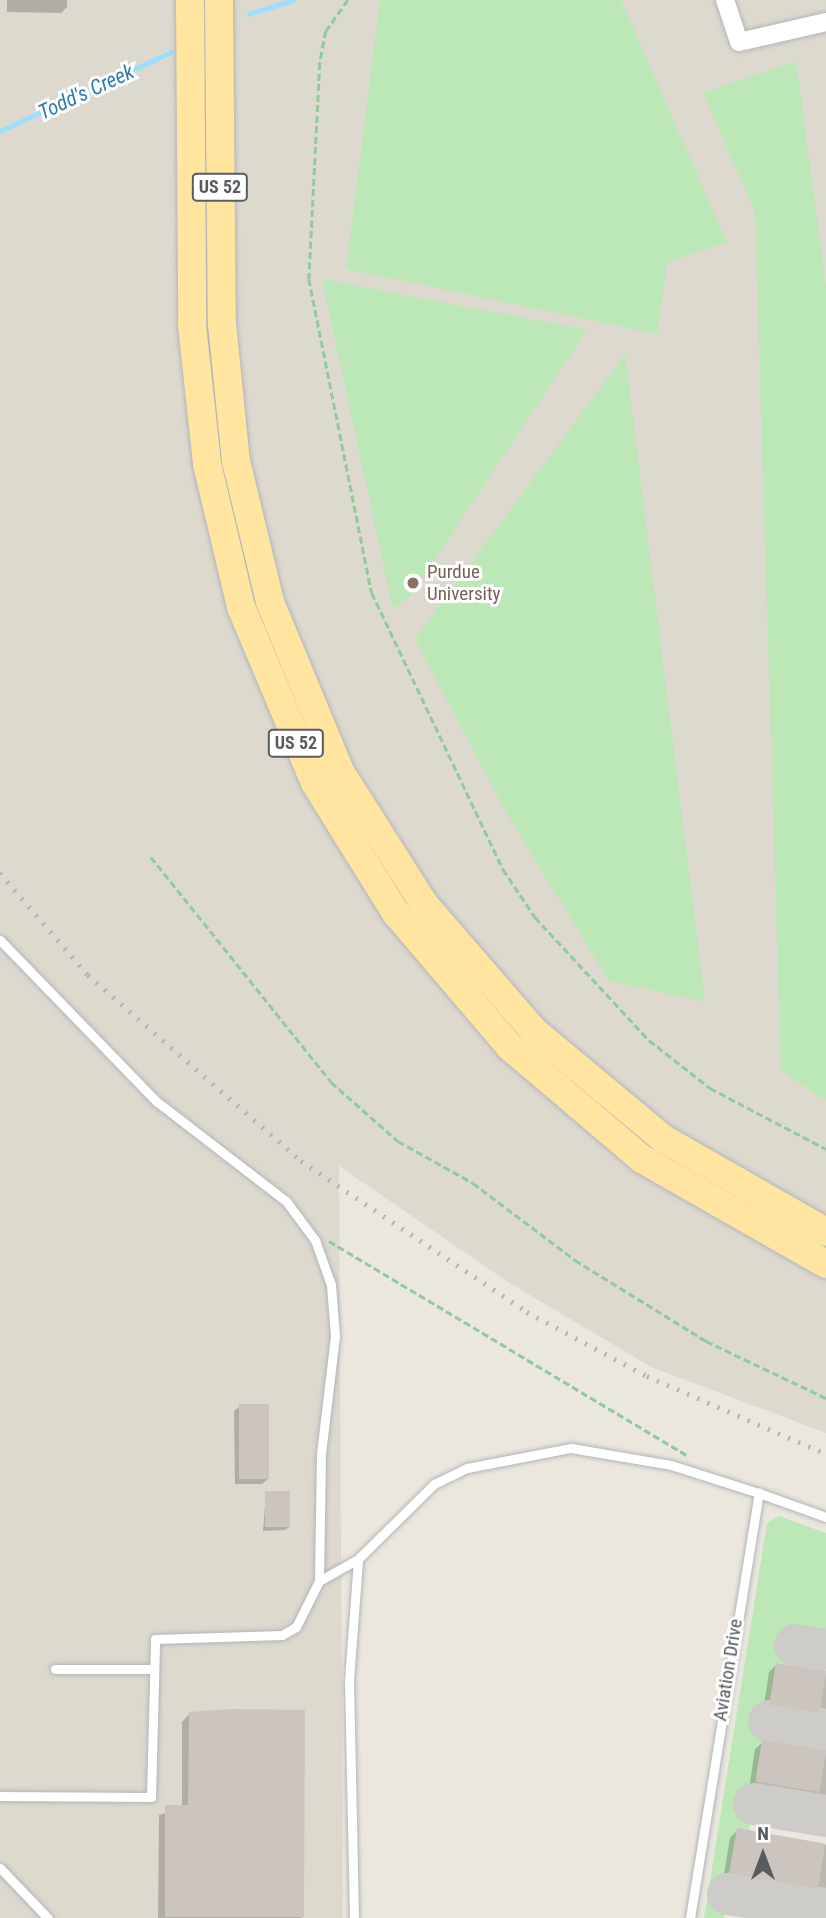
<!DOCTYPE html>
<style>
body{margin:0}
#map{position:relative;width:826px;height:1918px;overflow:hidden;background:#ece7de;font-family:"Roboto Condensed",sans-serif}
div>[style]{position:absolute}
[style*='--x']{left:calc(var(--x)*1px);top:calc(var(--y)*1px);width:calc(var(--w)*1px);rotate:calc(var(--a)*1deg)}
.education>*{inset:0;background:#ded9ce}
.green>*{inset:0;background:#bce7b7}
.shadow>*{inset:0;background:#0003}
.stream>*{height:4.5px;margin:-2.25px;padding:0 2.25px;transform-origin:2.25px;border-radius:2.25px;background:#9bdfff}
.taxiway>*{height:42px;margin:-21px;padding:0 21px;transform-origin:21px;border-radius:21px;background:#ceccc8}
.building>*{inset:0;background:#ccc5bf;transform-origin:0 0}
.path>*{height:2.5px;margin-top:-1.25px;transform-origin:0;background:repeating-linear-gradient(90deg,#91cb9b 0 7px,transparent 0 10.5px)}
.roads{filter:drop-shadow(0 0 2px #b1b6bb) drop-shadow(0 0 2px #b1b6bb)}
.service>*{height:9px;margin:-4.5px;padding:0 4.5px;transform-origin:4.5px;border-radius:4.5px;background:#fff}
.minor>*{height:18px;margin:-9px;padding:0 9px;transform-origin:9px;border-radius:9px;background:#fff}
.primary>*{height:28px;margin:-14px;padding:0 14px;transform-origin:14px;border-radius:14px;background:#ffe5a0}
.rail>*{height:4.5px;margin-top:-2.25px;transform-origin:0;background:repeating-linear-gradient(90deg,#b0b1b2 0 2px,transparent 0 11px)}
.dots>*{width:19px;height:19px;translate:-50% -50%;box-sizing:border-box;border:4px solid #fff;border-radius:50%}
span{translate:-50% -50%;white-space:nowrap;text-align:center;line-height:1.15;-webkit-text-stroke:6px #fff;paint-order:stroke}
.shield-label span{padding:2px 5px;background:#fff;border:2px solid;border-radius:5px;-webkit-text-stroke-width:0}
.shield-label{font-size:18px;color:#575c61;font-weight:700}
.education-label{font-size:19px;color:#785e54}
.left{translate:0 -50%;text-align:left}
.street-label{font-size:19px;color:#575c61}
.water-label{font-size:21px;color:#307caf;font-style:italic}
.north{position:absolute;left:728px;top:1820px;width:70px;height:70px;-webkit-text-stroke:5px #fff;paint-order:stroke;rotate:0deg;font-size:19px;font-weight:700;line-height:28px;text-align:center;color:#575c61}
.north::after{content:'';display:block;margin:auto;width:24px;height:32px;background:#575c61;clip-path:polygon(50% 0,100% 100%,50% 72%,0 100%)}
</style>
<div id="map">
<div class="education">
<i style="clip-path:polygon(0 0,826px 0,826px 1433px,651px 1367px,508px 1282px,339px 1166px,343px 1918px,0 1918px)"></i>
</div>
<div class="green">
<i style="clip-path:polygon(380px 0,621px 0,727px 242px,667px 263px,657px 334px,346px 269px)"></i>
<i style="clip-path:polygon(796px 61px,826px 287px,826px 1101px,781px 1070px,755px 212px,703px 93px)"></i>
<i style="clip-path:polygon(322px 279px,587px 330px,412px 594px,393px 609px)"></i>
<i style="clip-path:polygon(625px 354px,705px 1002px,609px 981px,504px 809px,415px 639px)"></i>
<i style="clip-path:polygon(779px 1516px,826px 1533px,826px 1642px,795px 1638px,791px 1665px,776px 1663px,749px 1830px,737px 1829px,724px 1918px,704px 1918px,767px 1523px)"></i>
</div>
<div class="shadow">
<i style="clip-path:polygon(7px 0,67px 0,67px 7px,61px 13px,7px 12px)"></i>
<i style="clip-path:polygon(240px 1406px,268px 1479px,262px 1484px,235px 1484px,234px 1411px)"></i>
<i style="clip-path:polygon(266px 1493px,289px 1527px,285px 1530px,263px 1531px)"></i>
<i style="clip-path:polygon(776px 1665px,826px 1673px,826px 1721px,763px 1711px,769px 1672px)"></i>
<i style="clip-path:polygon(189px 1714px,303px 1916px,301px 1918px,158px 1918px,159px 1815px,182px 1807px,182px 1722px)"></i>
<i style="clip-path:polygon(763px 1742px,826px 1752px,826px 1801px,749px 1789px,755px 1749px)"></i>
<i style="clip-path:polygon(738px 1830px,826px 1845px,826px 1897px,723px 1880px,730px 1838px)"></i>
</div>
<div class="stream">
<i style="--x:249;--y:14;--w:46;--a:-17.7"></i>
<i style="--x:0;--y:131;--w:188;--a:-24.8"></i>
</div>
<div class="taxiway">
<i style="--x:795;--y:1645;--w:31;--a:9"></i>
<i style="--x:769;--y:1721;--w:58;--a:9"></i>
<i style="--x:754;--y:1804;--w:73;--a:9.5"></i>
<i style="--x:728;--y:1894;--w:99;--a:8.7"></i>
</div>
<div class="building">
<i style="left:239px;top:1404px;width:30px;height:75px"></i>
<i style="left:290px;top:1491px;width:36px;height:25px;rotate:90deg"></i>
<i style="left:776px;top:1663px;width:51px;height:42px;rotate:9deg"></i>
<i style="clip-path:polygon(231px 1709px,305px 1710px,304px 1917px,165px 1917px,165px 1805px,188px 1805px,189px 1712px)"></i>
<i style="left:762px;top:1740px;width:65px;height:42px;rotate:9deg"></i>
<i style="left:737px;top:1828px;width:90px;height:46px;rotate:10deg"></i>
</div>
<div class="path">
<i style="--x:348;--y:0;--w:38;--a:125"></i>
<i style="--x:326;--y:31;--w:33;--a:101"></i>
<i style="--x:320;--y:63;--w:216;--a:92.9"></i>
<i style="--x:309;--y:279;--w:320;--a:78.7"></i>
<i style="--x:372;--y:593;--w:306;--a:64.6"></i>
<i style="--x:503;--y:869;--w:58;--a:56.3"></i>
<i style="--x:535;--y:917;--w:168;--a:47.2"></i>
<i style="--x:649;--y:1040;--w:78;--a:38.2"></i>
<i style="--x:710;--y:1088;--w:131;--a:27.7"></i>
<i style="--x:151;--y:857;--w:288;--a:51.3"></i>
<i style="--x:331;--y:1082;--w:89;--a:41.4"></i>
<i style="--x:398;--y:1141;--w:86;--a:29.2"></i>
<i style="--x:473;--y:1183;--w:128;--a:37"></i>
<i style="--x:575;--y:1260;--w:154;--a:31.7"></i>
<i style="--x:706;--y:1341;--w:133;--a:25.4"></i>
<i style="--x:329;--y:1241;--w:418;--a:30.9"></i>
</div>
<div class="roads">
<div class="service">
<i style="--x:0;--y:940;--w:224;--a:45.9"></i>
<i style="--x:156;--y:1101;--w:164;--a:37.6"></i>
<i style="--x:286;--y:1201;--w:49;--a:53.4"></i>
<i style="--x:315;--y:1240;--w:48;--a:70.4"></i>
<i style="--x:331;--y:1285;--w:51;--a:85.5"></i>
<i style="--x:335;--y:1336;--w:118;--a:96.8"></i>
<i style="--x:321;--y:1453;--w:128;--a:90.9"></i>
<i style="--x:55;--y:1669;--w:98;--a:0"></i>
<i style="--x:0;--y:1796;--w:151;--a:0.4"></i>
<i style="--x:151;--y:1797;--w:158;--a:-88.5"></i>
<i style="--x:155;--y:1639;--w:127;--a:-1.8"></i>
<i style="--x:282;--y:1635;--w:16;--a:-30"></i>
<i style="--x:296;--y:1627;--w:51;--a:-63.4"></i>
<i style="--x:319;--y:1581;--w:45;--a:-29.4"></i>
<i style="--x:358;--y:1559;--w:107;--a:-44.6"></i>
<i style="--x:434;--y:1484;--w:37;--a:-26"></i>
<i style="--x:467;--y:1468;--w:106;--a:-10.9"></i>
<i style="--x:571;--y:1448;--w:101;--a:9.6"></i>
<i style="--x:671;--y:1465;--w:92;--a:17.7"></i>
<i style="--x:0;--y:1868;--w:69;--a:46.2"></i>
<i style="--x:354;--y:1918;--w:238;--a:-91.2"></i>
<i style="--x:349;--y:1680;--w:121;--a:-85.7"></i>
<i style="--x:690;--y:1918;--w:431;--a:-80.8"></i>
<i style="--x:759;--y:1493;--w:71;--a:19.7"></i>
</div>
<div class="minor">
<i style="--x:725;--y:0;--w:44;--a:71.6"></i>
<i style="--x:739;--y:42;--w:89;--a:-12.9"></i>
</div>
<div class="primary">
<i style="--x:190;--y:0;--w:325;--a:89.6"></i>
<i style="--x:192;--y:325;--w:140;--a:83.8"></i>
<i style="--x:207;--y:464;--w:147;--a:76.6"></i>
<i style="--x:241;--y:607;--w:191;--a:67.2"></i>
<i style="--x:315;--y:783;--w:153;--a:58.1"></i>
<i style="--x:396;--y:913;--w:176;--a:49.6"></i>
<i style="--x:510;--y:1047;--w:173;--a:40.3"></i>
<i style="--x:642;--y:1159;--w:212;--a:29.7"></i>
<i style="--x:219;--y:0;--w:324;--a:89.5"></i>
<i style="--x:222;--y:324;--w:138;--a:84.2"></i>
<i style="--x:236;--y:461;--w:145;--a:76.4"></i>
<i style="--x:270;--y:602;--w:185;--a:67.5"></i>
<i style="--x:341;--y:773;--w:155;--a:57.6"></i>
<i style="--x:424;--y:904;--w:169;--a:49.1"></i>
<i style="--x:535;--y:1032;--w:165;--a:39.8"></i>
<i style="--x:662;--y:1138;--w:189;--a:29.8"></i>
</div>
</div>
<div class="rail">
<i style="--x:0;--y:873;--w:135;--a:49.2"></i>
<i style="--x:88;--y:975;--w:283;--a:41.1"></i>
<i style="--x:301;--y:1161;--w:272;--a:33.7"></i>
<i style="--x:527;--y:1312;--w:136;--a:28.1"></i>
<i style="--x:647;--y:1376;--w:195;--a:23.5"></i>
</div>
<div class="dots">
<i style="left:413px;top:583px;background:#8d6e63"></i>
</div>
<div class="shield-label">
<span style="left:220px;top:187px">US 52</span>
<span style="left:296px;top:743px">US 52</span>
</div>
<div class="education-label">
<span class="left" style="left:427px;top:583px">Purdue<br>University</span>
</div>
<div class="street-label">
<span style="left:728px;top:1670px;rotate:-81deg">Aviation Drive</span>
</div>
<div class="water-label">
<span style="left:86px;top:92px;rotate:-25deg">Todd's Creek</span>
</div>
<div class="north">N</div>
</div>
